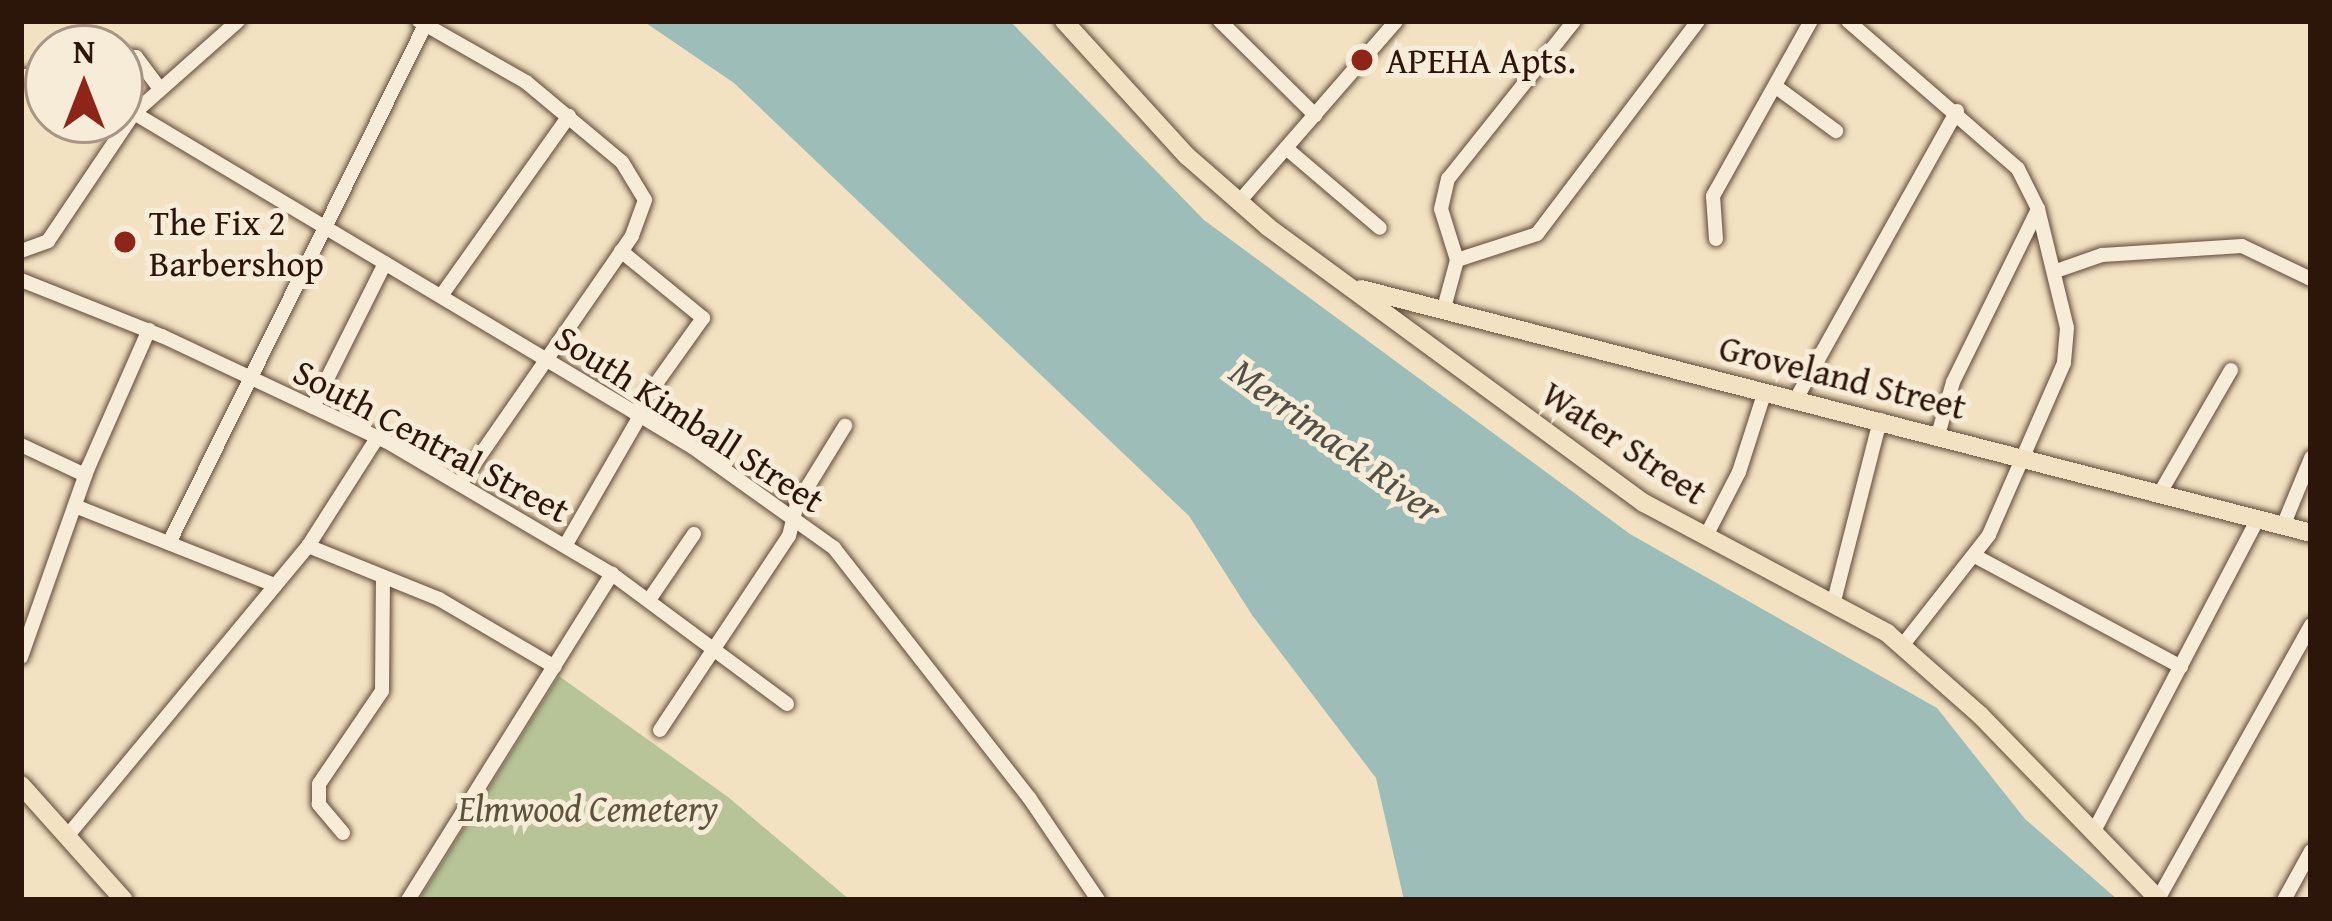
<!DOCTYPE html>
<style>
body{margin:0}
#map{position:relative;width:2332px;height:921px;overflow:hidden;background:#f3e2c2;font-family:"Gentium Book Plus",serif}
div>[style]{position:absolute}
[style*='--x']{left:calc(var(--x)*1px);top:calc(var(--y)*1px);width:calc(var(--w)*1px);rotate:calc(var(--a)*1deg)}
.green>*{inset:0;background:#b6c497}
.water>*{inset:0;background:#9cbdb8}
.roads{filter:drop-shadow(0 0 3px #5e4938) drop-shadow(0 0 3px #5e4938)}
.minor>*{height:14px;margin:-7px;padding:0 7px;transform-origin:7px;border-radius:7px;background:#f7ecd7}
.major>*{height:18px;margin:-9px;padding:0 9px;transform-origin:9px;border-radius:9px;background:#f3e2c2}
.dots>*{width:33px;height:33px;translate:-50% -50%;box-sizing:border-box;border:6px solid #f7ecd7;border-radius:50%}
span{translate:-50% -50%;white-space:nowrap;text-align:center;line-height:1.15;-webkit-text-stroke:10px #f7ecd7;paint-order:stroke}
.poi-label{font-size:36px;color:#2c160a}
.left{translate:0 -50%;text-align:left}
.street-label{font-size:36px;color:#2c160a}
.park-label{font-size:36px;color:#5c533b;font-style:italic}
.water-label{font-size:39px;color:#535047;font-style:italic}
.frame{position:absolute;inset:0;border:24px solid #2c160a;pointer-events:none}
.north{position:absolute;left:24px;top:24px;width:120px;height:120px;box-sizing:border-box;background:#f7ecd7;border:3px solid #a69685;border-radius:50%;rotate:0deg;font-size:33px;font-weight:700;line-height:48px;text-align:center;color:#2c160a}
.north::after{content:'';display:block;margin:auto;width:42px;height:54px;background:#8f2418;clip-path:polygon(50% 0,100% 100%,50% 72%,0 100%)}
</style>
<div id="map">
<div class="green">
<i style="clip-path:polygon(559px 676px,728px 797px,850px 900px,419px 900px)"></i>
</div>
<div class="water">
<i style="clip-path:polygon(643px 21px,1010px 21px,1204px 220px,1630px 534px,1937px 708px,2025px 819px,2118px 900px,1404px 900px,1376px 778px,1252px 615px,1189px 516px,734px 83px)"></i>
</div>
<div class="roads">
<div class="minor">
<i style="--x:419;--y:21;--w:123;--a:29.7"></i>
<i style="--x:526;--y:82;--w:125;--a:39.8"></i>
<i style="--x:622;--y:162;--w:44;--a:58.8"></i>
<i style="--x:645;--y:200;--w:38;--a:110"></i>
<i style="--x:632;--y:236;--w:302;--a:124.7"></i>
<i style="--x:1220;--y:21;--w:134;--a:44.7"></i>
<i style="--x:1848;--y:21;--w:225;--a:41"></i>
<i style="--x:2018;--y:169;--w:45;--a:63.4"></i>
<i style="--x:2038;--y:209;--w:122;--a:76.3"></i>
<i style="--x:2067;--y:328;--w:35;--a:95"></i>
<i style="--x:2064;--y:363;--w:188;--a:113.6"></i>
<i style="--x:1989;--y:535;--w:141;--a:128.1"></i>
<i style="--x:120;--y:57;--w:16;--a:0"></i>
<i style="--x:136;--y:57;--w:38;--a:53"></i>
<i style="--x:21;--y:77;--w:28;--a:-13"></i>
<i style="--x:1779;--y:89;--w:71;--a:36.4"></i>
<i style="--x:134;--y:113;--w:653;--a:30.89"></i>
<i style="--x:694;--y:448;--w:172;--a:35.5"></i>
<i style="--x:834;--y:548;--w:318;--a:52"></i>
<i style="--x:1030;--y:799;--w:122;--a:56"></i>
<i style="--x:1286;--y:148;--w:123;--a:40.4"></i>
<i style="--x:1238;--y:203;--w:241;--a:-49"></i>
<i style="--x:1716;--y:239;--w:43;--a:-94"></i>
<i style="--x:1713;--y:196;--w:201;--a:-60.8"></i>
<i style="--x:21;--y:251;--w:29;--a:-20"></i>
<i style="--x:48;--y:241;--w:154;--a:-56.1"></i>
<i style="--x:134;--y:113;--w:139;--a:-41.5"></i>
<i style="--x:621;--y:251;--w:106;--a:39.3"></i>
<i style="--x:703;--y:318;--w:117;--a:125.6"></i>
<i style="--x:1457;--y:260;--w:84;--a:-18"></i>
<i style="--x:1537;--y:234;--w:267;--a:-52.9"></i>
<i style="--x:2056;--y:271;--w:49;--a:-19.2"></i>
<i style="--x:2102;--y:255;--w:140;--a:-3.7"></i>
<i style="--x:2242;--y:246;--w:76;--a:25.6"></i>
<i style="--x:21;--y:280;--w:152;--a:21.7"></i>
<i style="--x:162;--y:336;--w:253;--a:25.2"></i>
<i style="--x:391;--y:444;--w:256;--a:30.5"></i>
<i style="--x:612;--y:574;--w:218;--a:36.6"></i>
<i style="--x:441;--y:296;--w:221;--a:-54.6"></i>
<i style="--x:1444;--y:308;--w:50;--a:-74.8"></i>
<i style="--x:1457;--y:260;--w:53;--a:-107.4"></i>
<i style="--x:1441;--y:209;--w:31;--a:-77"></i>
<i style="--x:1448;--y:179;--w:202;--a:-51.4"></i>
<i style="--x:1796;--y:399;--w:330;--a:-60.8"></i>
<i style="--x:313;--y:407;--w:161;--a:-63.4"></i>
<i style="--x:1938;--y:435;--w:55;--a:-74.2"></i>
<i style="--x:1953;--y:382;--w:193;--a:-63.8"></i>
<i style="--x:21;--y:445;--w:71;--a:25.1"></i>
<i style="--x:2160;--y:493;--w:142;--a:-60"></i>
<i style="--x:75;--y:506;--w:215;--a:21.6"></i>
<i style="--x:2283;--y:526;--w:74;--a:-67.6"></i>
<i style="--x:1706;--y:536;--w:72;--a:-62.7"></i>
<i style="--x:1739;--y:472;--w:85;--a:-72.2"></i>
<i style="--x:169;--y:543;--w:578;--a:-63.7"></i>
<i style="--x:308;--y:546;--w:141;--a:22"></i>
<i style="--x:439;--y:599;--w:134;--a:30.4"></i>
<i style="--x:565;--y:546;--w:150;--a:-60"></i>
<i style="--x:1975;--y:556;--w:234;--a:28.3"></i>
<i style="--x:649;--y:600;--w:80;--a:-55.7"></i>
<i style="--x:1834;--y:601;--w:187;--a:-75.7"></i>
<i style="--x:21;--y:657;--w:201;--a:-70.5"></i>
<i style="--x:88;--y:468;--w:151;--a:-66.2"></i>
<i style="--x:660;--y:730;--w:233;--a:-56.4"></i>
<i style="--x:789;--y:536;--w:33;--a:-76"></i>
<i style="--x:797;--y:504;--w:92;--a:-58.4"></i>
<i style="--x:2094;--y:831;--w:352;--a:-62.3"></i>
<i style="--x:343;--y:833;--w:38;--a:-130"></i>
<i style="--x:319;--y:804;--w:20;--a:-90"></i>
<i style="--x:319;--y:784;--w:112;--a:-55.9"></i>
<i style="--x:382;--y:691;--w:113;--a:-89.5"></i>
<i style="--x:69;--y:834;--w:374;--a:-50.3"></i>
<i style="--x:308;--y:546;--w:128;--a:-57.4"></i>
<i style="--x:2158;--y:899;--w:314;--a:-60.8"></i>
<i style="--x:408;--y:900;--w:385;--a:-58"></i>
<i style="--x:2284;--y:900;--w:56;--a:-61.1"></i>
</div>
<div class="major">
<i style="--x:1064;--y:21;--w:183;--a:47.7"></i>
<i style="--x:1187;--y:156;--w:108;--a:41.2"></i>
<i style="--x:1268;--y:227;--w:466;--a:36.3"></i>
<i style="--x:1644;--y:503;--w:276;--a:28.1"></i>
<i style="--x:1887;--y:633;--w:124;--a:41.4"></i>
<i style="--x:1980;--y:715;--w:257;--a:45.9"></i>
<i style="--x:1361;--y:289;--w:981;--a:14.4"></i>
<i style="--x:21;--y:785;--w:154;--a:48.2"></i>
</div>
</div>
<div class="dots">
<i style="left:1362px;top:60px;background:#8f2418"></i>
<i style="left:125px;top:242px;background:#8f2418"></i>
</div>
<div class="poi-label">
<span class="left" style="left:1386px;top:60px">APEHA Apts.</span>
<span class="left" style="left:149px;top:242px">The Fix 2<br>Barbershop</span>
</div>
<div class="street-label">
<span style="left:1843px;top:376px;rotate:14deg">Groveland Street</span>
<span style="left:690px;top:418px;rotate:33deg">South Kimball Street</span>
<span style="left:432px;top:440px;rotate:28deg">South Central Street</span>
<span style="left:1625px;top:442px;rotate:34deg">Water Street</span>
</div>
<div class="park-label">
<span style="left:588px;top:808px">Elmwood Cemetery</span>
</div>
<div class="water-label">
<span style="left:1336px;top:440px;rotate:36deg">Merrimack River</span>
</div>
<div class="frame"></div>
<div class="north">N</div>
</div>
